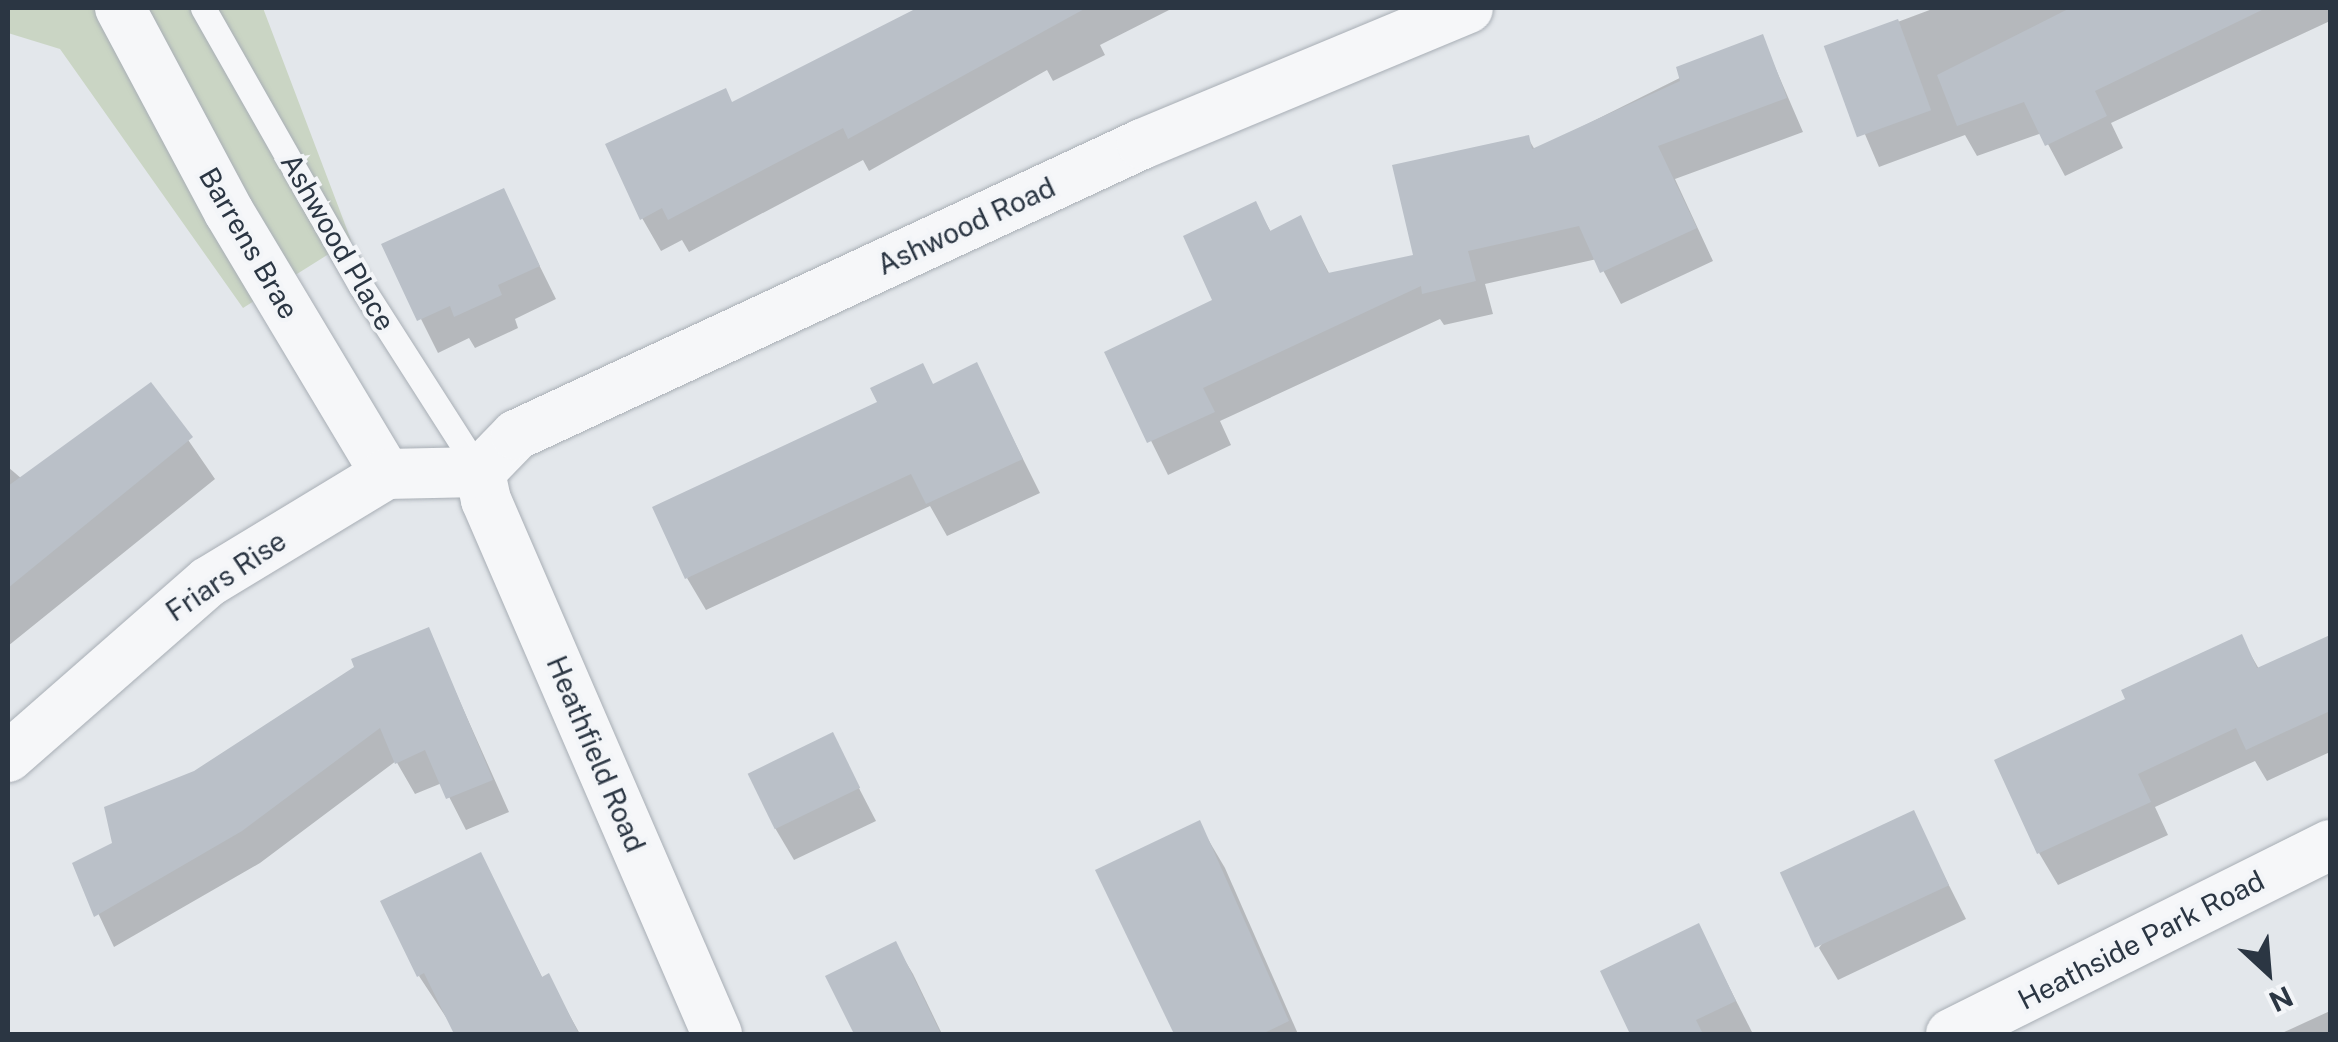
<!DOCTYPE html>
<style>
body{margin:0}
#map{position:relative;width:2338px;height:1042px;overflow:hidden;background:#e3e7eb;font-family:"Public Sans",sans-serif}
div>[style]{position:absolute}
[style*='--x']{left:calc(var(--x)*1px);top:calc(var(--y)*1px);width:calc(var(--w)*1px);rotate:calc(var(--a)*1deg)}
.green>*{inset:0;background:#cad5c4}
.shadow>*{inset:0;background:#0003}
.building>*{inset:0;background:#bac0c8;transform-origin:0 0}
.roads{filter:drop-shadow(0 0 2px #a8aeb5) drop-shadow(0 0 2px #a8aeb5)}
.service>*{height:25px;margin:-12.5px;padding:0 12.5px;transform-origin:12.5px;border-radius:12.5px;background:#f6f7f9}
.minor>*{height:50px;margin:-25px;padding:0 25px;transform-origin:25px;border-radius:25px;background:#f6f7f9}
span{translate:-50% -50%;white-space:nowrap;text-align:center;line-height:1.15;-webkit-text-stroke:8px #f3f5f8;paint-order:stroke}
.street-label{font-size:28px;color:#2b3643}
.frame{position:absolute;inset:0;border:10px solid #2b3643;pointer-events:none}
.north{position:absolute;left:2218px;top:922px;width:100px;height:100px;-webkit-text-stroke:8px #f3f5f8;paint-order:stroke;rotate:154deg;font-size:28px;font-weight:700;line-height:40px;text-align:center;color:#2b3643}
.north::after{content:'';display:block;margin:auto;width:35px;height:45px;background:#2b3643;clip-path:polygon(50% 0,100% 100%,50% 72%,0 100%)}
</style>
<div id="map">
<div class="green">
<i style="clip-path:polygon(8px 8px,263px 8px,351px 240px,243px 308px,60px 49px,8px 33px)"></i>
</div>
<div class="shadow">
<i style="clip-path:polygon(926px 8px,1173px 8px,1100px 45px,1105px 55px,1053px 81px,1047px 70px,869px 171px,863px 160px,689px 252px,682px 240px,661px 251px,642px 218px,732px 104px)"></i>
<i style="clip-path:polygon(1935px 8px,2330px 8px,2330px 21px,2111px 123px,2123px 148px,2065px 176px,2042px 133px,1977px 156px,1965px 135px,1879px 167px,1828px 48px)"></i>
<i style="clip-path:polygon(1762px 37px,1803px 132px,1675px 179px,1713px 261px,1621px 304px,1597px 259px,1485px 284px,1493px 314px,1444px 325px,1440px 319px,1220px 421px,1231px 445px,1168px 475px,1108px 354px,1215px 301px,1255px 204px,1271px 232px,1300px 218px,1330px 275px,1416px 257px,1528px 138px,1535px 150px)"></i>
<i style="clip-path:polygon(503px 192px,556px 299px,515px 319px,518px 328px,475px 348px,469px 338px,438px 353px,384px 245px)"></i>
<i style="clip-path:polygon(976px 365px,1040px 493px,947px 536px,930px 506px,706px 610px,687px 578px)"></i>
<i style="clip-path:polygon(151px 386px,215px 479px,8px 646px,8px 467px,22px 479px)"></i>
<i style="clip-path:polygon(428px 630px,509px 812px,466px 830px,442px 783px,415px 794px,396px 761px,260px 863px,114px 947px,75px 864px,115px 845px,195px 773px)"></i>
<i style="clip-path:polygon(2330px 637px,2330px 752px,2267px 781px,2255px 761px,2155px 807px,2168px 835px,2058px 885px,2039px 853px,2128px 700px,2241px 638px,2259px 669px)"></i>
<i style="clip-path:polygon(832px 736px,876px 821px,794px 860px,775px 828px)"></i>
<i style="clip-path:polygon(1913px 814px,1966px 919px,1838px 980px,1819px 948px)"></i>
<i style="clip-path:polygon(1199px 824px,1225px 868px,1298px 1034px,1177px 1034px,1098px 871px)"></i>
<i style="clip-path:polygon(480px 855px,543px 979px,548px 977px,580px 1034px,457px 1034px,419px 976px)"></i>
<i style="clip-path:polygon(1698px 926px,1753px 1034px,1633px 1034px,1603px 972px)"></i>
<i style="clip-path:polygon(895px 944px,913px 974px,942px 1034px,856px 1034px,829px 977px)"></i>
<i style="clip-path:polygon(2330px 1011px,2330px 1034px,2280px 1034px)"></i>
</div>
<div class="building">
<i style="clip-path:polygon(917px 8px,1086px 8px,848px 139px,843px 128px,668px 220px,662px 208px,640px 220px,605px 144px,726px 88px,732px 102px)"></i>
<i style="clip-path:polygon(2070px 8px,2266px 8px,2095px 91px,2107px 116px,2045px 146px,2024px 102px,1957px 126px,1937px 75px)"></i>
<i style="left:1898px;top:19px;width:97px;height:79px;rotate:70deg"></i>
<i style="clip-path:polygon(1763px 34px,1787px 98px,1658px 146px,1697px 228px,1600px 273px,1579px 226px,1468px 251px,1476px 281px,1422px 294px,1421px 286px,1203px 388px,1215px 412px,1147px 443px,1104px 352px,1212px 300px,1183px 236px,1256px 201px,1270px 231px,1301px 215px,1328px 273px,1413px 255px,1392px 165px,1529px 135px,1532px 149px,1680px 81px,1676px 67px)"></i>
<i style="clip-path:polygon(504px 188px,540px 266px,498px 285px,502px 295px,454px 317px,450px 306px,417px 321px,381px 244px)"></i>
<i style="clip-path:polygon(977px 362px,1023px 459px,926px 504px,911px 474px,685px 579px,652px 507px,877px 402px,870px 388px,923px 363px,933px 384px)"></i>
<i style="clip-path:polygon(151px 382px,193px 437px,8px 588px,8px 486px)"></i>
<i style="clip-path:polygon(429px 627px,493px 780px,446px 799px,425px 750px,395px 764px,380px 728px,242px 831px,94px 917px,72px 863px,112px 843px,104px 807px,194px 771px,354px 667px,351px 659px)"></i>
<i style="clip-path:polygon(2242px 634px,2257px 668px,2330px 635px,2330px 711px,2246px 750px,2236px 728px,2138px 774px,2151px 802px,2037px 854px,1994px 760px,2125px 699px,2121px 690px)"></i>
<i style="left:833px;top:732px;width:62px;height:95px;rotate:64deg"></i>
<i style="left:1914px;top:810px;width:83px;height:148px;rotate:65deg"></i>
<i style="clip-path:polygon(1200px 820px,1289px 1021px,1262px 1034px,1174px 1034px,1095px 870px)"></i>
<i style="clip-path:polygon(481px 852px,542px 977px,549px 973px,579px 1034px,454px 1034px,424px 973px,417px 977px,380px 901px)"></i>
<i style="clip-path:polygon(1699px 923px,1736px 1001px,1696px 1020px,1703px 1034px,1630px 1034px,1600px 971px)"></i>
<i style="clip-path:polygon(896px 941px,941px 1034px,854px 1034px,825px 976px)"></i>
</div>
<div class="roads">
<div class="service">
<i style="--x:203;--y:8;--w:320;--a:60.4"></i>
<i style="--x:361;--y:286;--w:221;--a:57.4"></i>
</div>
<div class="minor">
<i style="--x:120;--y:8;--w:231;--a:61.9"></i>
<i style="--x:229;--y:212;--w:305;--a:59.1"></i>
<i style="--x:480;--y:472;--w:52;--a:-45.8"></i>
<i style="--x:516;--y:435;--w:690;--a:-24.93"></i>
<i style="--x:1142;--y:144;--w:353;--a:-22.6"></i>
<i style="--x:480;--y:472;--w:29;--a:78"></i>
<i style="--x:486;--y:500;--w:582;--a:66.61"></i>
<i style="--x:8;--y:757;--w:266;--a:-41.2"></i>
<i style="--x:208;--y:582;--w:208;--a:-31.2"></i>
<i style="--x:386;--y:474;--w:94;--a:-1.2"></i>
<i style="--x:1951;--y:1034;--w:424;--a:-26.5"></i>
</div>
</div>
<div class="street-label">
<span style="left:966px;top:226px;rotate:-25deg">Ashwood Road</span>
<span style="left:338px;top:242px;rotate:60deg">Ashwood Place</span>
<span style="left:249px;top:243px;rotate:60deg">Barrens Brae</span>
<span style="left:226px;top:576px;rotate:-34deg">Friars Rise</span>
<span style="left:596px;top:754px;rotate:67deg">Heathfield Road</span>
<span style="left:2141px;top:940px;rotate:-27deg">Heathside Park Road</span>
</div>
<div class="frame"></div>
<div class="north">N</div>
</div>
